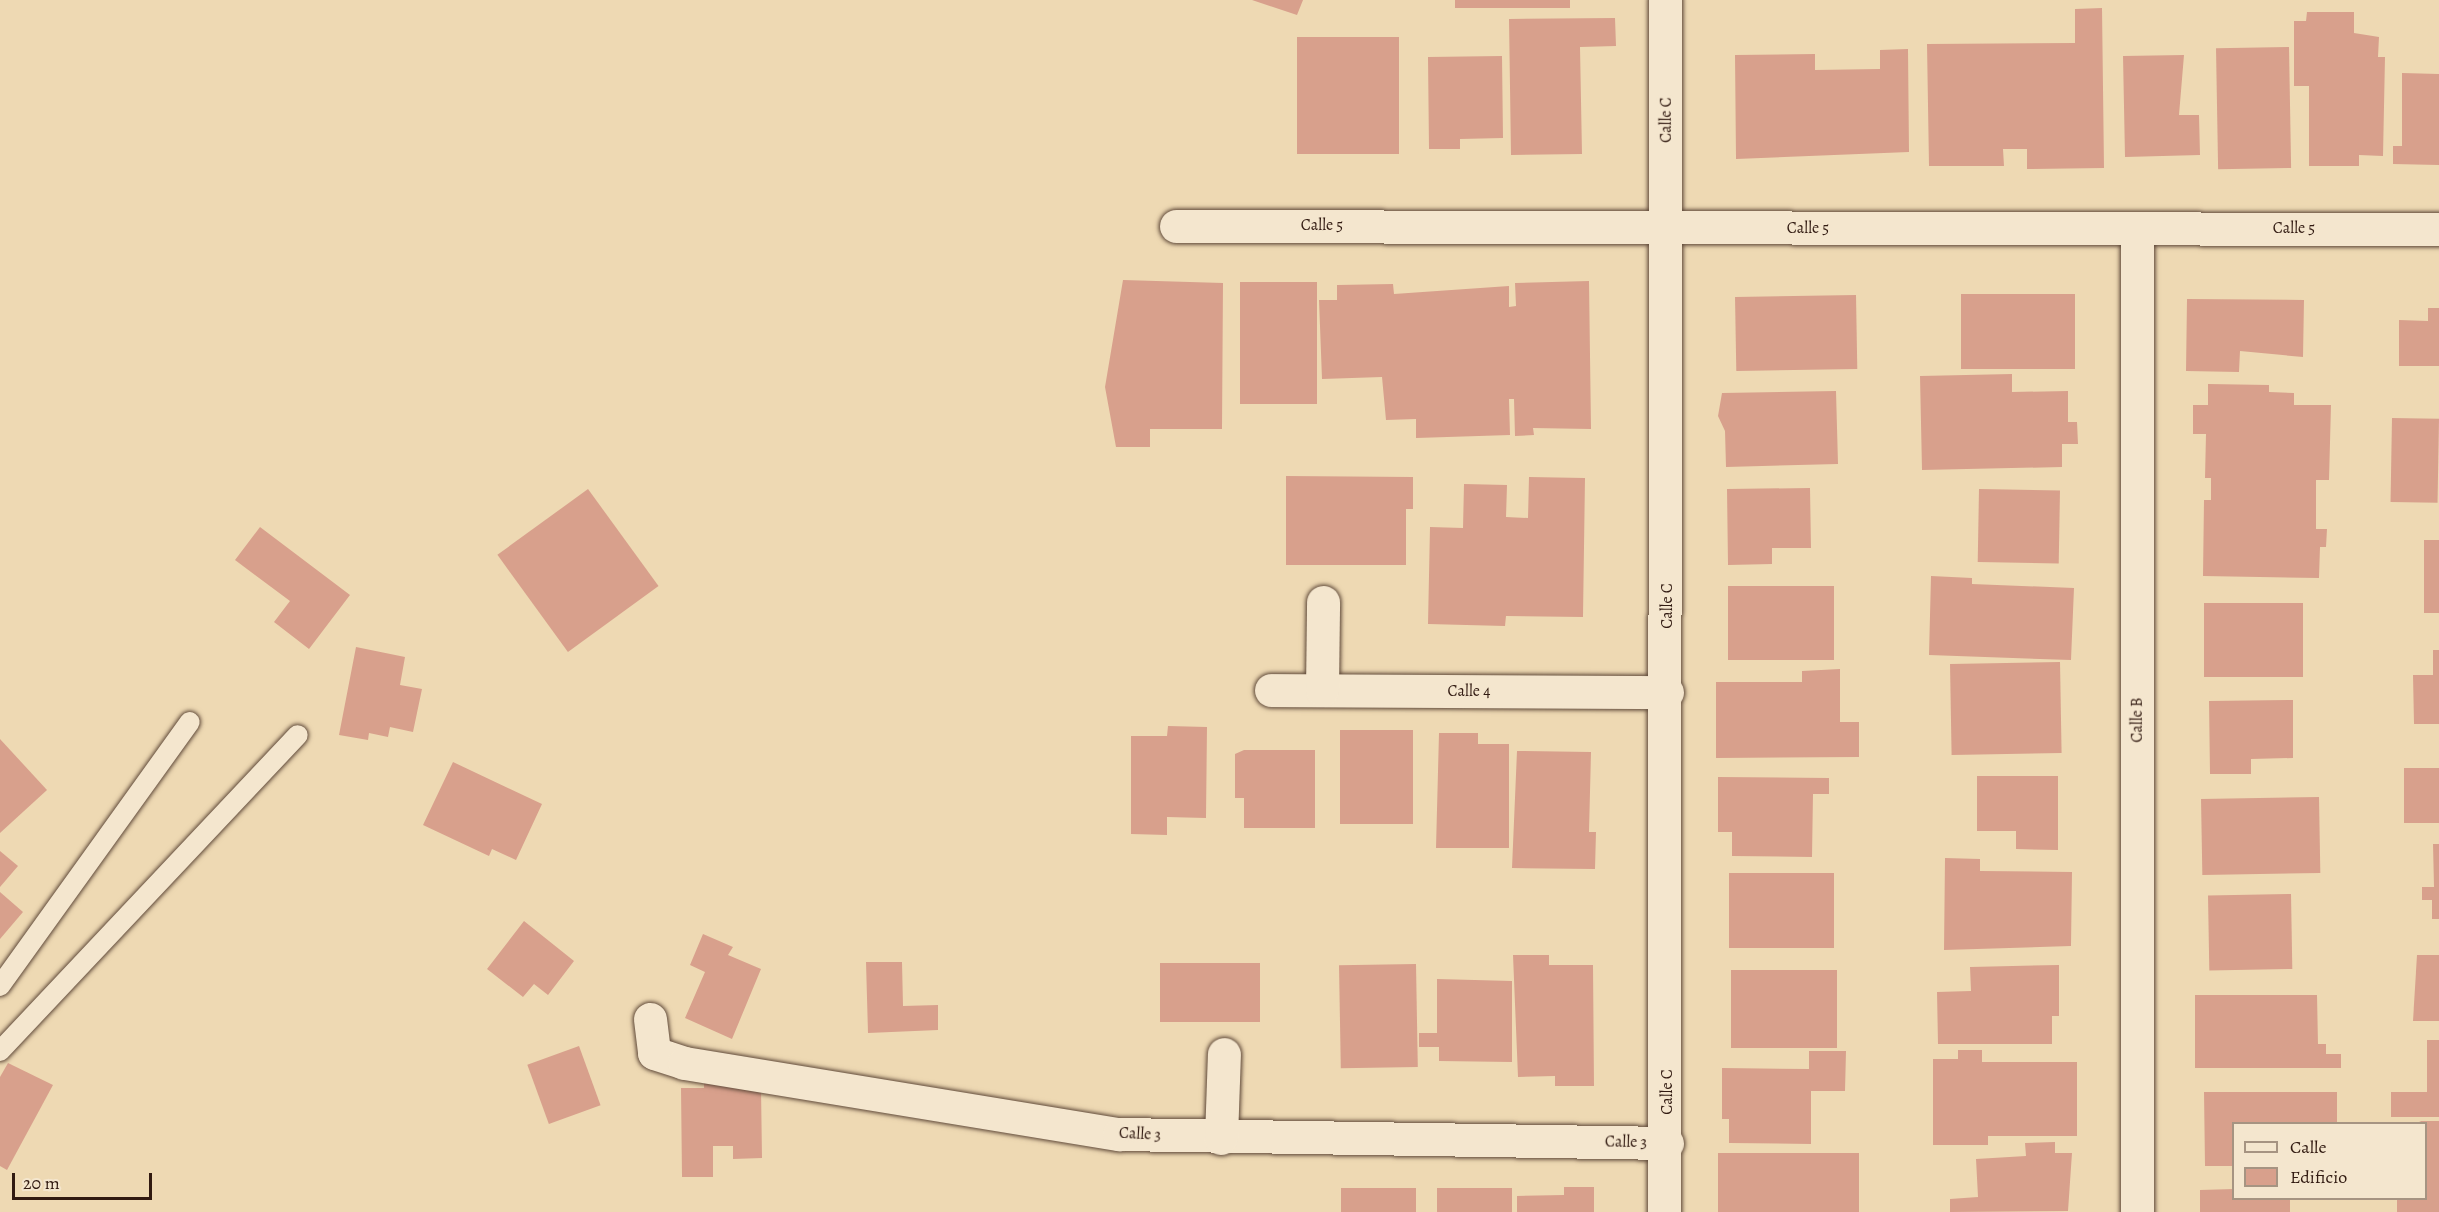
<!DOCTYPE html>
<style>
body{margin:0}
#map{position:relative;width:2439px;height:1212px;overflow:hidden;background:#eed9b3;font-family:Alegreya,serif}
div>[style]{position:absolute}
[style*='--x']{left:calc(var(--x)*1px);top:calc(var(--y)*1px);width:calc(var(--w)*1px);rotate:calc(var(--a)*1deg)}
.building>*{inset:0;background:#d8a08c;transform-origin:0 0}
.roads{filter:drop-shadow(0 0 2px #604a3a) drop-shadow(0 0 2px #604a3a)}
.service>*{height:20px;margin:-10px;padding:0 10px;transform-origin:10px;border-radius:10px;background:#f4e6ce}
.minor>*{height:33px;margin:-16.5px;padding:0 16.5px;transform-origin:16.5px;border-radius:16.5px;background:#f4e6ce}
span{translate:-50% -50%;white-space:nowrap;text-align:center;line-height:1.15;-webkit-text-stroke:5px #f4e6ce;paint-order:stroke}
.street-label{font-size:16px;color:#311a11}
.legend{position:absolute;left:2232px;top:1122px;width:195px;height:78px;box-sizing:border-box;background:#f4e6ce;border:2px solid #a69482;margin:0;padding:8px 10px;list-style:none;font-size:18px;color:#311a11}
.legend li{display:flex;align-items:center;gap:12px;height:30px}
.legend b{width:30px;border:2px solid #a69482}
.scale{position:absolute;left:12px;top:1173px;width:140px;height:27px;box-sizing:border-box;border:3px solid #311a11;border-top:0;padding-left:8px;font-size:18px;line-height:21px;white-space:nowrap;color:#311a11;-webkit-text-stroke:4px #f4e6ce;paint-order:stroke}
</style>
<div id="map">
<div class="building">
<i style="clip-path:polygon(1252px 0,1303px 0,1297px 15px)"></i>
<i style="left:1455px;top:0;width:115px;height:8px"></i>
<i style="clip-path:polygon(2102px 8px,2104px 168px,2027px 169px,2027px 149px,2003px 149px,2004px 166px,1929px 166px,1927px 44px,2075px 43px,2075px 9px)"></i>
<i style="clip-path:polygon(2307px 12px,2354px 12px,2354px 33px,2379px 37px,2378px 57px,2385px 57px,2383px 156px,2359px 155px,2359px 166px,2309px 166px,2309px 86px,2294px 86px,2294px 21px,2306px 21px)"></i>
<i style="clip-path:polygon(1615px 18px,1616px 46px,1580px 47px,1582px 154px,1511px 155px,1509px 19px)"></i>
<i style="left:1297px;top:37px;width:102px;height:117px"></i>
<i style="left:2289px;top:47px;width:121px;height:73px;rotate:89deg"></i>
<i style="clip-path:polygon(1908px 49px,1909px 152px,1736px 159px,1735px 55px,1815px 54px,1815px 70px,1880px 69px,1880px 50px)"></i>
<i style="clip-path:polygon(2184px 55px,2179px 115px,2199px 115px,2200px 155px,2125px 157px,2123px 56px)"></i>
<i style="clip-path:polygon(1502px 56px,1503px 138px,1460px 139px,1460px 149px,1429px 149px,1428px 57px)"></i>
<i style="clip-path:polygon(2402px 73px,2439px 74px,2439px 165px,2393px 164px,2393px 146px,2402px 146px)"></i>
<i style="clip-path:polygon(1123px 280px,1223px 283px,1222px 429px,1150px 429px,1150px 447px,1116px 447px,1105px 387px)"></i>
<i style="clip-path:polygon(1589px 281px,1591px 429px,1533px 428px,1534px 435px,1515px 436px,1514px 399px,1509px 399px,1510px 435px,1416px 438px,1416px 419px,1386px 420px,1382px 377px,1322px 379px,1319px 300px,1337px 300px,1337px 285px,1393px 284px,1394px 294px,1509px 286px,1509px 307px,1516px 306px,1515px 283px)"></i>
<i style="left:1240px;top:282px;width:77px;height:122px"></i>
<i style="left:1961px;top:294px;width:114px;height:75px"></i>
<i style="left:1856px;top:295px;width:74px;height:121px;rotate:89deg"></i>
<i style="clip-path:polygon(2187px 299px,2304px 300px,2303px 357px,2240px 351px,2239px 372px,2186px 371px)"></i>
<i style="clip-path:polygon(2428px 308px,2439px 308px,2439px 366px,2399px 366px,2399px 320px,2428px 321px)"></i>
<i style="clip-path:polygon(2012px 374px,2012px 392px,2068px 391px,2068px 422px,2077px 422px,2078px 444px,2062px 444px,2062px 467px,1922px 470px,1920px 376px)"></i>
<i style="clip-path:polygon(2208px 384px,2269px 385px,2269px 392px,2294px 393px,2294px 405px,2331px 405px,2329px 480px,2316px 480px,2316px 529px,2327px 529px,2326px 547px,2320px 547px,2319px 578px,2203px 576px,2204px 500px,2211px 500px,2211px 478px,2205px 478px,2206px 434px,2193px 434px,2193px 405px,2208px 405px)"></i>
<i style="clip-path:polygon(1836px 391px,1838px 464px,1726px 467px,1725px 431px,1718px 416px,1722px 393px)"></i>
<i style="left:2392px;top:418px;width:47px;height:84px;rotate:1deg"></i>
<i style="clip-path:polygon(1286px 476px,1413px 477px,1413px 509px,1406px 509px,1406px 565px,1286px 565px)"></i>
<i style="clip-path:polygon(1529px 477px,1585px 478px,1583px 617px,1506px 616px,1505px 626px,1428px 624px,1430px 527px,1463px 528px,1464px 484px,1507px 485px,1506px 517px,1528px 518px)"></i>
<i style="clip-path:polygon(1810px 488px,1811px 548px,1772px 548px,1772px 564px,1728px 565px,1727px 489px)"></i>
<i style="left:588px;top:489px;width:120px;height:112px;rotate:54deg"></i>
<i style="left:1979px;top:489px;width:81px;height:73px;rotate:1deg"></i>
<i style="clip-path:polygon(260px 527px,350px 595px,309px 649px,274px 622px,290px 601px,235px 560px)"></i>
<i style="left:2439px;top:540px;width:73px;height:15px;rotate:90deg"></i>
<i style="clip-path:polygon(1931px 576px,1972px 578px,1972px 584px,2074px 588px,2071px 660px,1929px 655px)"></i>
<i style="left:1728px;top:586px;width:106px;height:74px"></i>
<i style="left:2204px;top:603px;width:99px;height:74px"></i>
<i style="clip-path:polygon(356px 647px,405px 657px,400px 685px,422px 689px,413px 732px,390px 727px,388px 737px,369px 733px,368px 740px,339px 735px)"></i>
<i style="clip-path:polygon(2433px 650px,2439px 650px,2439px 724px,2414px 724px,2413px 675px,2433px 675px)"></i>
<i style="left:2060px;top:662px;width:91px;height:110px;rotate:89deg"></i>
<i style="clip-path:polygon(1840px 669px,1840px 722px,1859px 722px,1859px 757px,1716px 758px,1716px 682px,1802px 682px,1802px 671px)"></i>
<i style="clip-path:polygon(2293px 700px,2293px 758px,2251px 759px,2251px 774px,2210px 774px,2209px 701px)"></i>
<i style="clip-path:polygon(1168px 726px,1207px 727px,1206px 818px,1167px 817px,1167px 835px,1131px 834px,1131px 736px,1167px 736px)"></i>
<i style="left:1340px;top:730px;width:73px;height:94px"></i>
<i style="clip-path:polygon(1439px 733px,1478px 733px,1478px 744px,1509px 744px,1509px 848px,1436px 848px)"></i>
<i style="clip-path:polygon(0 739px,47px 790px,0 833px)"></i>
<i style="clip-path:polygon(1244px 750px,1315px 750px,1315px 828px,1244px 828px,1244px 798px,1235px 798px,1235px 754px)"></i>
<i style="clip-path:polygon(1517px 751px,1591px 752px,1589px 832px,1596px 832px,1595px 869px,1512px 868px)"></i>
<i style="clip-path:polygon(453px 762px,542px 804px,516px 860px,492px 849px,489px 856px,423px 825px)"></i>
<i style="left:2439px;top:768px;width:55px;height:35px;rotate:90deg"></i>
<i style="clip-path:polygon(1977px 776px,2058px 776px,2058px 850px,2016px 849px,2016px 831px,1977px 831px)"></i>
<i style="clip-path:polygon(1718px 777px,1829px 778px,1829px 794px,1813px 794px,1812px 857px,1732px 856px,1732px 832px,1718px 832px)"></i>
<i style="left:2319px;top:797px;width:76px;height:118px;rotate:89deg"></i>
<i style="clip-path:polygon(2433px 844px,2439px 844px,2439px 919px,2432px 919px,2432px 900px,2422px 900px,2422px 887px,2434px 887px)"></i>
<i style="clip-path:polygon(0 851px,18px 866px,0 887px)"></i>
<i style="clip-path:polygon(1945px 858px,1980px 859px,1980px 871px,2072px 872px,2071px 946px,1944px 950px)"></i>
<i style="left:1834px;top:873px;width:75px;height:105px;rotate:90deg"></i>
<i style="clip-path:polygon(0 892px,23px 912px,0 939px)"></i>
<i style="left:2291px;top:894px;width:75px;height:83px;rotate:89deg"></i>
<i style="clip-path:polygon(524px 921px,574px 961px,548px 995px,534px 984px,523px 997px,487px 969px)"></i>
<i style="clip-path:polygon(703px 934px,733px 947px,728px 955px,761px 969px,732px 1039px,685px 1018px,705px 972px,690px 965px)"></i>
<i style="clip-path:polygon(1513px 955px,1549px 955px,1549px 965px,1593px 965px,1594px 1086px,1555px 1086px,1555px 1076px,1518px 1077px)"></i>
<i style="clip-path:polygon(2417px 955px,2439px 955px,2439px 1021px,2413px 1021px)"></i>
<i style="clip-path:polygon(866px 962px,902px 962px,903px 1006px,938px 1005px,938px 1030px,868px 1033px)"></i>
<i style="left:1160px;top:963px;width:100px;height:59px"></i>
<i style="left:1416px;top:964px;width:103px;height:77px;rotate:89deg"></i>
<i style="clip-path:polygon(2059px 965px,2059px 1016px,2052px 1016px,2052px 1044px,1938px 1044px,1937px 992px,1971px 991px,1970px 967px)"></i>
<i style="left:1731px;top:970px;width:106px;height:78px"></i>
<i style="clip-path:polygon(1437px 979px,1512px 981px,1512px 1062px,1439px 1061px,1439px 1047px,1419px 1047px,1419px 1033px,1437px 1033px)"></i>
<i style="clip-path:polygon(2195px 995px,2317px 995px,2318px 1044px,2326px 1044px,2326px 1054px,2341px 1054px,2341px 1068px,2195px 1068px)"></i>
<i style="clip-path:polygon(2427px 1040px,2439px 1040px,2439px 1117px,2391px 1117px,2391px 1092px,2427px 1092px)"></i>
<i style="left:579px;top:1046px;width:63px;height:55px;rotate:70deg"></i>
<i style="clip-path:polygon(1958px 1050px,1982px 1050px,1982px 1062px,2077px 1062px,2077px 1136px,1988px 1136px,1988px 1145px,1933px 1145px,1933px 1059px,1958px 1059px)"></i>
<i style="clip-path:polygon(1809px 1051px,1846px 1051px,1845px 1091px,1811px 1091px,1811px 1144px,1729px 1143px,1729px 1119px,1722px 1119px,1722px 1068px,1809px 1069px)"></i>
<i style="clip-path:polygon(8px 1063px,53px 1085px,7px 1170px,0 1166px,0 1077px)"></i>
<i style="clip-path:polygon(704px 1082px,761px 1088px,762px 1158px,733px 1159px,733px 1146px,713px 1146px,713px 1177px,682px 1177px,681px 1088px,704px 1088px)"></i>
<i style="clip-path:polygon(2204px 1092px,2337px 1092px,2337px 1124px,2234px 1124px,2234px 1166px,2205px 1166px)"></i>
<i style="clip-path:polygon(2419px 1121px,2439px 1121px,2439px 1212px,2397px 1212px,2397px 1198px,2426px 1198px,2426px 1124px)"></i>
<i style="clip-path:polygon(2055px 1142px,2055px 1153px,2072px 1153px,2068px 1211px,1950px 1212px,1950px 1199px,1978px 1197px,1976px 1159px,2026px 1156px,2025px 1143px)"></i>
<i style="left:1718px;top:1153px;width:141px;height:59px"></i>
<i style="clip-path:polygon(1564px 1187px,1594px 1187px,1594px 1212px,1517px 1212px,1517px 1196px,1564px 1195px)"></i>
<i style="left:1341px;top:1188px;width:75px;height:24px"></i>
<i style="left:1437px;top:1188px;width:75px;height:24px"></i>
<i style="clip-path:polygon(2234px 1189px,2234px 1198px,2290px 1198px,2290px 1212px,2200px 1212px,2200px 1190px)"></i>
</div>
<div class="roads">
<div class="service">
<i style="--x:0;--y:986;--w:325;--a:-54.3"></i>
<i style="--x:0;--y:1051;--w:434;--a:-46.7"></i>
</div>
<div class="minor">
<i style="--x:1176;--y:226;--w:1263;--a:0.14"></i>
<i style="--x:2137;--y:228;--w:984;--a:90"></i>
<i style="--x:1271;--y:690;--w:396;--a:0.3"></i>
<i style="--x:1322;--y:690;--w:88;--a:-89.3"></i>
<i style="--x:650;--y:1019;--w:34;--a:83"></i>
<i style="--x:654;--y:1053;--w:32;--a:18"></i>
<i style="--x:684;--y:1063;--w:441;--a:9.3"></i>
<i style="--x:1119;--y:1134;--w:548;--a:0.94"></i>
<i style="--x:1221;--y:1138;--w:84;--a:-88"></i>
<i style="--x:1664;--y:1212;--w:1212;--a:-89.95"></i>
</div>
</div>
<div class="street-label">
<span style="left:1666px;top:120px;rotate:-90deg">Calle C</span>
<span style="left:1322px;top:225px">Calle 5</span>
<span style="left:1808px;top:228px">Calle 5</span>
<span style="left:2294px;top:228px">Calle 5</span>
<span style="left:1667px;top:606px;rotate:-90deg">Calle C</span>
<span style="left:1469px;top:691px">Calle 4</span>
<span style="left:2137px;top:720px;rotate:-90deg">Calle B</span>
<span style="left:1667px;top:1092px;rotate:-90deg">Calle C</span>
<span style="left:1140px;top:1134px;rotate:3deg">Calle 3</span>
<span style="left:1626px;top:1142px;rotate:1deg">Calle 3</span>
</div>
<ul class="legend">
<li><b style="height:8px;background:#f4e6ce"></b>Calle</li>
<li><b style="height:16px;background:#d8a08c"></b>Edificio</li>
</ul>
<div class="scale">20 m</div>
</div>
